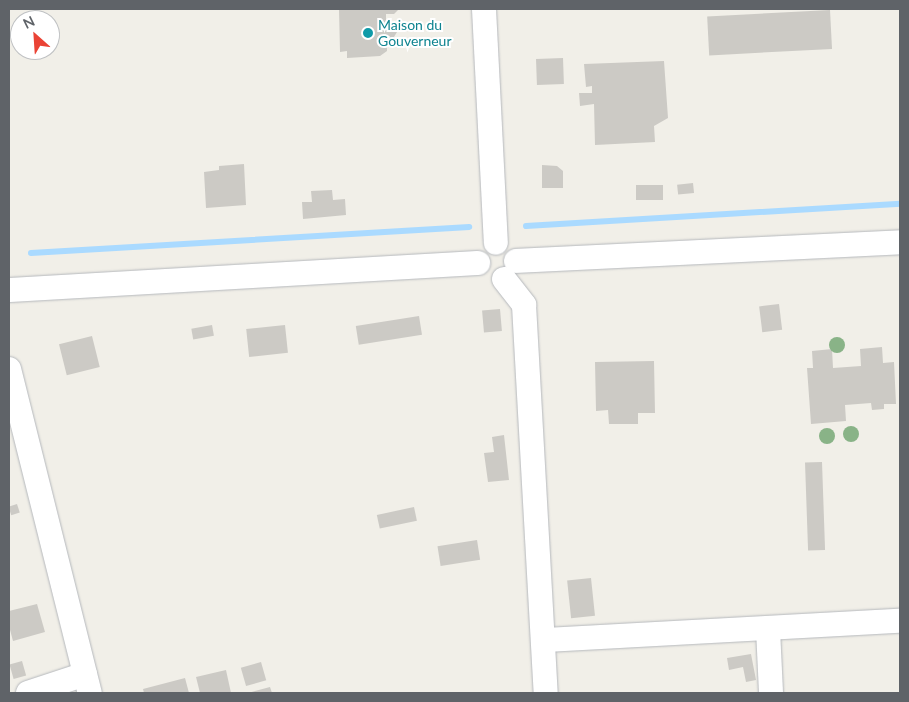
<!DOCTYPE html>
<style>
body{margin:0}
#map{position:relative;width:909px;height:702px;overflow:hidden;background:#f1efe8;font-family:Lato,sans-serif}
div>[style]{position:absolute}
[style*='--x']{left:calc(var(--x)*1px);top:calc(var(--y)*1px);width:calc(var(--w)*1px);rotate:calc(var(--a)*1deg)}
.stream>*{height:6px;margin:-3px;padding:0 3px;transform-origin:3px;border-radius:3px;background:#aadaff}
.building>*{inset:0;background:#cccac5;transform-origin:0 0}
.roads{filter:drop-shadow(0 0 1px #b5b8bc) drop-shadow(0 0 1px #b5b8bc)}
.minor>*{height:24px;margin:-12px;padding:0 12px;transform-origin:12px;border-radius:12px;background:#fff}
.trees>*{width:16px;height:16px;margin:-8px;border-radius:50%;background:#89b387}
.dots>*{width:14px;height:14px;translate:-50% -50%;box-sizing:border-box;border:2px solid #fff;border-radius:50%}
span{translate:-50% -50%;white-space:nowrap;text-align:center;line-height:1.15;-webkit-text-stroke:4px #fff;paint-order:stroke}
.culture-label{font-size:14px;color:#0d838f}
.left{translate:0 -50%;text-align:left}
.frame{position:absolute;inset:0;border:10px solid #5f6368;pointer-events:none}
.north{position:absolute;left:10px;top:10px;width:50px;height:50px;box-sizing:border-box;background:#fff;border:1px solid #bfc1c3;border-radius:50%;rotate:334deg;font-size:14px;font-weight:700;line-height:20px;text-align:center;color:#5f6368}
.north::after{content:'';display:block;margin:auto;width:18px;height:22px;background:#ea4335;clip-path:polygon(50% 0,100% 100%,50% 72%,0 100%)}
</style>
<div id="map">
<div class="stream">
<i style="--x:526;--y:226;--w:375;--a:-3.4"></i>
<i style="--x:31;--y:253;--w:439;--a:-3.4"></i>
</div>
<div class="building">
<i style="clip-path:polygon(339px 9px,399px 9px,394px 14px,386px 14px,386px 27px,394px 27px,397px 32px,394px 37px,387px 38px,387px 51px,380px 56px,347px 58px,347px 51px,340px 52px)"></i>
<i style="left:830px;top:10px;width:39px;height:123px;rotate:87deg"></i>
<i style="left:563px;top:58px;width:26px;height:27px;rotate:88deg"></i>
<i style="clip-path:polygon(664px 61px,668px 118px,654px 126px,655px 142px,595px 145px,594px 104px,580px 106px,579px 93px,592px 93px,592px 86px,586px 87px,584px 64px)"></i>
<i style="clip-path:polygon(244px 164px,246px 205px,206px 208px,204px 172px,219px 170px,219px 166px)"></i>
<i style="clip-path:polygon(542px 165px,557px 166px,563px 171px,563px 188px,542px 188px)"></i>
<i style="left:693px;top:183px;width:10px;height:16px;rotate:84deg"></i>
<i style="left:636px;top:185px;width:27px;height:15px"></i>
<i style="clip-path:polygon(332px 190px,333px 200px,345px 199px,346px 215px,303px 219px,302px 202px,312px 202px,311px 191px)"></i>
<i style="left:779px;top:304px;width:26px;height:20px;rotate:83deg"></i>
<i style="left:500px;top:309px;width:22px;height:18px;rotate:85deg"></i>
<i style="left:419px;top:316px;width:19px;height:64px;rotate:81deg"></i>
<i style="left:212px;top:325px;width:11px;height:21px;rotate:80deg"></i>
<i style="left:285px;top:325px;width:28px;height:39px;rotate:84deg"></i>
<i style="left:92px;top:336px;width:32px;height:34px;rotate:76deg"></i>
<i style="clip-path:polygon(882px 347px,883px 363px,894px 362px,896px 404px,884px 404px,884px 409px,872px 410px,871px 403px,845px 405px,846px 421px,811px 424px,807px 368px,813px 368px,812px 351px,832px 349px,833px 368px,861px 366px,860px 349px)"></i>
<i style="clip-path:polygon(654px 361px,655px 413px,638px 413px,638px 424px,609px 424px,608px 410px,596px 411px,595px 362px)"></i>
<i style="clip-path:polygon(504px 435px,509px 480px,488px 482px,484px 453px,494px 452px,492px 437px)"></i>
<i style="left:822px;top:462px;width:88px;height:17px;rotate:88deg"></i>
<i style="left:17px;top:504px;width:9px;height:9px;rotate:72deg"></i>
<i style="left:414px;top:507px;width:14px;height:38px;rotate:78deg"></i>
<i style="left:477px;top:540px;width:20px;height:40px;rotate:81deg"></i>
<i style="left:591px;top:578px;width:38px;height:24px;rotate:84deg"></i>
<i style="clip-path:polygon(37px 604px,45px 632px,13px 641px,9px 626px,9px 611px)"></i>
<i style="clip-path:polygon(751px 654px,756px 680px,746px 682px,743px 667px,729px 670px,727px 658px)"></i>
<i style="left:22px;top:661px;width:15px;height:13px;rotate:74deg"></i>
<i style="left:261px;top:662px;width:19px;height:21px;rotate:74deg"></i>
<i style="clip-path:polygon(226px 670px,231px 693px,200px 693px,196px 677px)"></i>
<i style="clip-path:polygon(185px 678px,189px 693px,144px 693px,143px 689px)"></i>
<i style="clip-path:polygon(270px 687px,272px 693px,248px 693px)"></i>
</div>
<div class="roads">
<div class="minor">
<i style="--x:484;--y:9;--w:234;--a:87.1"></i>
<i style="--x:516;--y:261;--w:384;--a:-2.8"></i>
<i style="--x:504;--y:279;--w:33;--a:52"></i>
<i style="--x:524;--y:305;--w:389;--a:86.8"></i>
<i style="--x:9;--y:290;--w:470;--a:-3.3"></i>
<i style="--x:9;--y:369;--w:334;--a:76"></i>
<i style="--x:768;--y:629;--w:64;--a:87.3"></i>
<i style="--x:544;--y:640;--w:357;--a:-3.1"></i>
<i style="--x:28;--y:693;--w:60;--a:-18.4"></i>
</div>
</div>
<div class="trees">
<i style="left:837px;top:345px"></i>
<i style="left:851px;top:434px"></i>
<i style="left:827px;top:436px"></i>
</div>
<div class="dots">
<i style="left:368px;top:33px;background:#0f9aa8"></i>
</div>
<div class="culture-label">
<span class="left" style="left:378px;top:33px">Maison du<br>Gouverneur</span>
</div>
<div class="frame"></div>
<div class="north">N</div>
</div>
